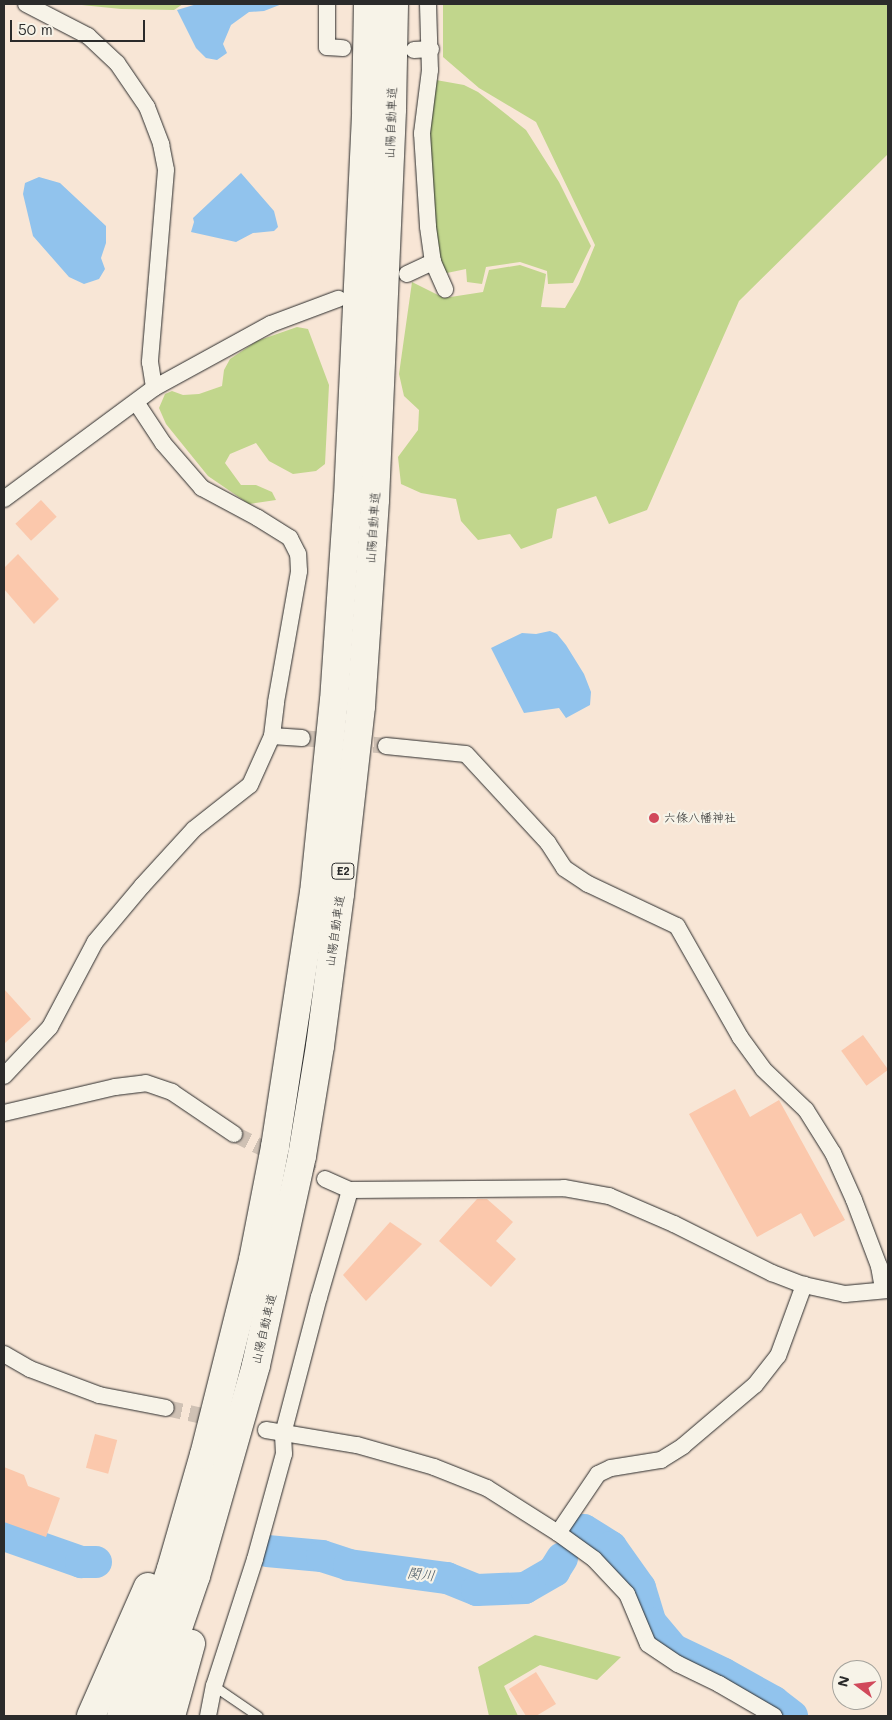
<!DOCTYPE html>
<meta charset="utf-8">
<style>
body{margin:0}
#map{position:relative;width:892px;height:1720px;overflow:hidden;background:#f8e6d6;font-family:Mali,"Klee One",sans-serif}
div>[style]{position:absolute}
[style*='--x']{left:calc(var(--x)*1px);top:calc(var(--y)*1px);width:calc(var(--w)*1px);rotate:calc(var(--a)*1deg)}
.green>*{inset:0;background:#c1d68c}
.water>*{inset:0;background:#91c3ed}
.river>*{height:32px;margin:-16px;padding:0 16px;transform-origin:16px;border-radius:16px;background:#91c3ed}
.building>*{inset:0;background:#fbc8ac;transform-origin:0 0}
.minor-tunnel>*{height:16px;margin-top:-8px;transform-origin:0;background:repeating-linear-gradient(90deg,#cfc1b4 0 16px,transparent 0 24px)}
.roads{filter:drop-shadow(0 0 1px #2b2b2b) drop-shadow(0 0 1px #2b2b2b)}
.service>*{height:9px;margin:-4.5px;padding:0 4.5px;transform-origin:4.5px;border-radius:4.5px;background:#f7f3e8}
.minor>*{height:16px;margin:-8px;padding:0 8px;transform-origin:8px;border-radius:8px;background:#f7f3e8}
.motorway>*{height:28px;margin:-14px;padding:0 14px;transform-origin:14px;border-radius:14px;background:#f7f3e8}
.dots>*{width:14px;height:14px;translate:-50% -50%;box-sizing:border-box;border:2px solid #f7f3e8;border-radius:50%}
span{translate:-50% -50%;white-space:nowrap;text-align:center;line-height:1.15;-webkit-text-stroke:4.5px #f7f3e8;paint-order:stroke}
.shield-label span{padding:1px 4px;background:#f7f3e8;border:1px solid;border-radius:4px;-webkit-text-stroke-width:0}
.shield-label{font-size:11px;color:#2b2b2b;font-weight:700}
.street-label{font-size:12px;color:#2b2b2b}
.poi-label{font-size:12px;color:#2b2b2b}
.left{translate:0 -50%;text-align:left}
.water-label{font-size:14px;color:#4a5965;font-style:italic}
.frame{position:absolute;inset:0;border:5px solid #2b2b2b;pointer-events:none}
.north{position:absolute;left:832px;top:1660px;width:50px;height:50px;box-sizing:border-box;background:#f7f3e8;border:1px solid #a5a39c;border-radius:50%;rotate:285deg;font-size:14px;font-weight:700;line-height:20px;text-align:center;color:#2b2b2b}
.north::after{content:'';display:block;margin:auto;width:18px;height:22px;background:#d1495b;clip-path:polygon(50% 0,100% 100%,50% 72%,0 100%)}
.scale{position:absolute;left:10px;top:20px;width:135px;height:22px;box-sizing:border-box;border:2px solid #2b2b2b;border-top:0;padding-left:6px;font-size:15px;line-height:18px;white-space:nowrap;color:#2b2b2b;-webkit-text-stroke:4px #f7f3e8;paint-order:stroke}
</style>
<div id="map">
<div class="green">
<i style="clip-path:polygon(72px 4px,183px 4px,174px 10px,121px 9px)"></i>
<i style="clip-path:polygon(443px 4px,888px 4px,888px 154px,739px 301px,647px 510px,609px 524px,596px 496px,557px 509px,552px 538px,521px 549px,510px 534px,478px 540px,461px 521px,456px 499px,421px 493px,401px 484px,398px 457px,418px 430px,419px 410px,404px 396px,399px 374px,412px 282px,444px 298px,483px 292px,489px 270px,520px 265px,546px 274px,541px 307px,565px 308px,579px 284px,595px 245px,536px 122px,479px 88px,443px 57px)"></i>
<i style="clip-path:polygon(436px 80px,464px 85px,478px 92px,526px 130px,559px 182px,591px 246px,573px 283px,548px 284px,547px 271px,520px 262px,486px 267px,482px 284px,467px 282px,466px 269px,442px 274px,433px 239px,427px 132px)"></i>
<i style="clip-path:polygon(297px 327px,308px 329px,329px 385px,325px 464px,316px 471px,293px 474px,269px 461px,256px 443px,230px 454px,225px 463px,241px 485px,256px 485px,272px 492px,276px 500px,249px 504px,208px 476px,166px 424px,159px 408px,165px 394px,172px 391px,183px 395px,199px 394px,222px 386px,224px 370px,230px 359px,257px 341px)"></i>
<i style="clip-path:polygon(535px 1635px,621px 1657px,597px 1680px,540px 1665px,504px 1686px,518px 1716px,489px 1716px,478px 1667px)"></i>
</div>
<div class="water">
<i style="clip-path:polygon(197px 4px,282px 4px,264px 11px,249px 12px,231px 25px,223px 44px,227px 53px,217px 60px,206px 58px,196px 48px,177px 10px)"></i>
<i style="clip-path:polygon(241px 173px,274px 211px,278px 227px,274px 231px,253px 233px,236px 242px,191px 232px,194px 222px,193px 218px)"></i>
<i style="clip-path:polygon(39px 177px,60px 183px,106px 226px,106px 243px,101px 258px,105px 269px,99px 279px,84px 284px,69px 277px,33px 236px,23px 194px,25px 183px)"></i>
<i style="clip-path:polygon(550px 631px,557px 634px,566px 645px,584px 674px,591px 692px,590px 705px,566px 718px,559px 708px,524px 713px,491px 648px,522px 633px,536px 634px)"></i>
</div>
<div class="river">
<i style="--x:578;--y:1534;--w:7;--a:-34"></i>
<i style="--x:584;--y:1530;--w:32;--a:32"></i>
<i style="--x:611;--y:1547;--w:50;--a:54.7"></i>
<i style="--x:640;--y:1588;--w:37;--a:73"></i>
<i style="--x:651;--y:1623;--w:35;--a:50"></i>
<i style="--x:674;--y:1650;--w:55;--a:25.6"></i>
<i style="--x:724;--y:1674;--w:57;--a:29.2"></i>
<i style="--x:774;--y:1702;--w:23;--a:38"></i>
<i style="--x:4;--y:1535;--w:82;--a:19.3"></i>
<i style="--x:81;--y:1562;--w:15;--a:0"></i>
<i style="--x:267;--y:1551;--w:55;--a:5.2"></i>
<i style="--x:322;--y:1556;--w:28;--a:18"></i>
<i style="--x:349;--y:1565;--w:99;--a:7.6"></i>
<i style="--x:447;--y:1578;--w:32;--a:22"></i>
<i style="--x:477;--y:1590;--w:48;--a:-2.4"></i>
<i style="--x:525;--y:1588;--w:34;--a:-30"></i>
<i style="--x:554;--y:1571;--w:15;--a:-58"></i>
</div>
<div class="building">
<i style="left:41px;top:500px;width:23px;height:35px;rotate:47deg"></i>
<i style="clip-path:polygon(18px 554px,59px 599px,34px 624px,4px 589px,4px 568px)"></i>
<i style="clip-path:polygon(4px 989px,31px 1019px,4px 1044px)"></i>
<i style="left:863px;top:1035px;width:43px;height:27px;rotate:54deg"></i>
<i style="clip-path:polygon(735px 1089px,750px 1117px,779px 1100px,845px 1220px,814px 1237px,801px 1213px,757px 1237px,689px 1114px)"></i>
<i style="clip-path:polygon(477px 1199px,487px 1199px,513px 1222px,496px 1241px,516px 1259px,491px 1287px,439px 1241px)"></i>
<i style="clip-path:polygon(390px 1222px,422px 1244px,366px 1301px,343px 1275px)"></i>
<i style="left:95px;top:1434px;width:23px;height:35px;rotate:15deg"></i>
<i style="clip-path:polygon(4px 1467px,24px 1475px,28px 1486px,60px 1498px,46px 1537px,4px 1522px)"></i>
<i style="clip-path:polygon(536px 1672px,556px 1704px,536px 1716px,526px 1716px,509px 1689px)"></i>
</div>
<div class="minor-tunnel">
<i style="--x:302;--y:738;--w:84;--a:5.4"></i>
<i style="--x:234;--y:1134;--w:102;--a:26.3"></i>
<i style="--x:166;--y:1408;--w:102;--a:12.4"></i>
</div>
<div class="roads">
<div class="service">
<i style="--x:214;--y:1686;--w:53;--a:34.3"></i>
</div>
<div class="minor">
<i style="--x:26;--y:4;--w:70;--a:27.3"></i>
<i style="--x:88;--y:36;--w:40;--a:43"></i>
<i style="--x:117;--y:63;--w:53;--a:55.7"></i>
<i style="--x:147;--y:107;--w:40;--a:69"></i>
<i style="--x:161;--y:144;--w:26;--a:79"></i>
<i style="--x:166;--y:170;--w:193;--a:94.8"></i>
<i style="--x:150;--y:362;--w:26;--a:81"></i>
<i style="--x:327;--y:4;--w:43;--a:90"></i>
<i style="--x:327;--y:47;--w:16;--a:4"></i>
<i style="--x:428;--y:4;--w:66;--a:88.3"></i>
<i style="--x:430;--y:70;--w:64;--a:97.2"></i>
<i style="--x:422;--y:133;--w:94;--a:86.3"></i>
<i style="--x:428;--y:227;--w:35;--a:82"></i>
<i style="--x:433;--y:262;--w:30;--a:66"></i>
<i style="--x:414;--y:50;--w:17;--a:-3"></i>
<i style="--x:407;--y:274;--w:29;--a:-25"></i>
<i style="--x:4;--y:499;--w:187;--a:-36.5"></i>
<i style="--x:154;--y:388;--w:133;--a:-28.7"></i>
<i style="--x:271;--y:324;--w:72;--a:-20.5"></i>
<i style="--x:272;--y:736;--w:30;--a:4"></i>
<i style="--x:386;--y:746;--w:80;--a:5.7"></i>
<i style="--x:466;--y:754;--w:121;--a:47.3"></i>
<i style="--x:548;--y:843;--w:30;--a:57"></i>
<i style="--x:564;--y:868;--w:29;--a:34"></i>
<i style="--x:588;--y:884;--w:98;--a:25.3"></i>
<i style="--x:677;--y:926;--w:128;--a:60.4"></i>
<i style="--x:740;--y:1037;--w:39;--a:54"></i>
<i style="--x:763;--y:1069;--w:59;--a:43.6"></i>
<i style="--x:806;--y:1110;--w:51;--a:57.9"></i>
<i style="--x:833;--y:1153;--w:51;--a:65.9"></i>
<i style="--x:854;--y:1200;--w:71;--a:69.3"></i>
<i style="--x:879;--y:1266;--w:23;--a:80"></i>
<i style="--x:4;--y:1076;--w:67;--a:-46.8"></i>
<i style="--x:50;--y:1027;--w:96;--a:-62.1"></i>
<i style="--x:95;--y:942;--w:73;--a:-50"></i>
<i style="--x:142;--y:886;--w:77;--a:-47.6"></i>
<i style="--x:194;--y:829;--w:71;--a:-38.2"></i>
<i style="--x:250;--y:785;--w:54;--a:-65.8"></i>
<i style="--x:272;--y:736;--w:34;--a:-83"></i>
<i style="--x:276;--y:702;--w:133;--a:-80"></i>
<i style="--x:299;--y:571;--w:17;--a:-93"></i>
<i style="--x:298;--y:554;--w:18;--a:-117"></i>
<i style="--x:290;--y:538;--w:38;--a:-148"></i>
<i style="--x:258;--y:518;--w:64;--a:-151.8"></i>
<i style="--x:202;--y:488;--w:60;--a:-130.9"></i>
<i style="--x:163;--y:443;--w:49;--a:-123.4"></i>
<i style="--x:4;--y:1113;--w:114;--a:-13.2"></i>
<i style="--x:115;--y:1087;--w:31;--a:-7"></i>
<i style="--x:146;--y:1083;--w:28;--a:19"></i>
<i style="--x:172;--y:1092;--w:75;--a:34.1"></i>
<i style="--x:325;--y:1179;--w:27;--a:24"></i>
<i style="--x:350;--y:1190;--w:214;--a:-0.5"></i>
<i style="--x:564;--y:1188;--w:46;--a:10.1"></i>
<i style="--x:609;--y:1196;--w:71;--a:23.3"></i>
<i style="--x:674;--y:1224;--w:110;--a:26.6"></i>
<i style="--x:772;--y:1273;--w:34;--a:21"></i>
<i style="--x:804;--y:1285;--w:42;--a:12.4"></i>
<i style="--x:845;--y:1294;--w:43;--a:-5.3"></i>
<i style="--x:4;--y:1354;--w:30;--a:30"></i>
<i style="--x:30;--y:1369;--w:74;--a:20.6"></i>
<i style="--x:99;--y:1395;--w:68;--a:11"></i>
<i style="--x:266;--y:1430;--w:92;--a:9.4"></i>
<i style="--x:357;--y:1445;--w:80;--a:15.9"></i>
<i style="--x:434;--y:1467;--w:57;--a:21.6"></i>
<i style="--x:487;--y:1488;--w:84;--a:32.4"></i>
<i style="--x:558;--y:1533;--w:44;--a:35.8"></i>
<i style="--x:594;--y:1559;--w:48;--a:46.7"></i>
<i style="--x:627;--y:1594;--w:54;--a:67.2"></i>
<i style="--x:648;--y:1644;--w:36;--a:34"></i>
<i style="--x:678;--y:1664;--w:46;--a:26"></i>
<i style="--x:719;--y:1684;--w:64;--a:30.2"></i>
<i style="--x:558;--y:1533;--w:71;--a:-55.9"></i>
<i style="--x:598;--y:1474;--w:14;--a:-25"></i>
<i style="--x:611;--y:1468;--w:51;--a:-9.1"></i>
<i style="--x:661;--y:1460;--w:26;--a:-32"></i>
<i style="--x:683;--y:1446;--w:94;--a:-40.3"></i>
<i style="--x:755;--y:1385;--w:37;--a:-52"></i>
<i style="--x:778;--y:1356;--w:76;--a:-69.9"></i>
<i style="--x:208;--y:1716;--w:31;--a:-79"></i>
<i style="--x:214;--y:1686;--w:133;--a:-72.1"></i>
<i style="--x:255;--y:1559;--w:109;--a:-74.6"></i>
<i style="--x:284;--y:1454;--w:20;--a:-93"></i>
<i style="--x:283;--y:1434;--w:142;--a:-75.3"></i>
<i style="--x:319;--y:1297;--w:111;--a:-73.8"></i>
</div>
<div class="motorway">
<i style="--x:91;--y:1716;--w:141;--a:-66.2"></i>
<i style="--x:121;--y:1716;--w:155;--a:-71.2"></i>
<i style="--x:171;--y:1569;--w:119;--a:-73.9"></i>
<i style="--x:204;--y:1455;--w:201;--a:-75.9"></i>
<i style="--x:253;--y:1260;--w:115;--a:-79"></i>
<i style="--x:275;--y:1147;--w:257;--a:-81.3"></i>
<i style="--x:314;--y:893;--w:193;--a:-84.1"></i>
<i style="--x:334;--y:701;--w:204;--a:-86.1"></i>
<i style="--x:348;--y:497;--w:388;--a:-87.3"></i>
<i style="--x:366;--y:109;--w:105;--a:-88.9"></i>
<i style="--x:148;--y:1716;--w:148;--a:-71.1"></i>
<i style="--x:196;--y:1576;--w:219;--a:-74.1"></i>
<i style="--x:256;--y:1365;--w:214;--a:-77.6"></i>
<i style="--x:302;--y:1156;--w:111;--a:-80.7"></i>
<i style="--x:320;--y:1046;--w:153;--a:-82.5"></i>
<i style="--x:340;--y:894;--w:189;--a:-83.6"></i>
<i style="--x:361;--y:706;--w:206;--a:-86.1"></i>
<i style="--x:375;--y:500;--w:391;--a:-87.5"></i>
<i style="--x:392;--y:109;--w:105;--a:-88.9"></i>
<i style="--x:171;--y:1716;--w:75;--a:-74.5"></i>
</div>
</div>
<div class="dots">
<i style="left:654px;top:818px;background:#d1495b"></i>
</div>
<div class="shield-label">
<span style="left:343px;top:871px">E2</span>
</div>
<div class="street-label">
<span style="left:391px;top:123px;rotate:-88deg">山陽自動車道</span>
<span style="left:373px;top:528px;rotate:-86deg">山陽自動車道</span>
<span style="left:335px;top:931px;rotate:-82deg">山陽自動車道</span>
<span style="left:264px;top:1329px;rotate:-77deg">山陽自動車道</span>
</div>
<div class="poi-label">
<span class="left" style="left:664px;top:818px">六條八幡神社</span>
</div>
<div class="water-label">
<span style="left:421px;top:1574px;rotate:7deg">関川</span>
</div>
<div class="frame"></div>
<div class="north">N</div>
<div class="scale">50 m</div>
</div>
